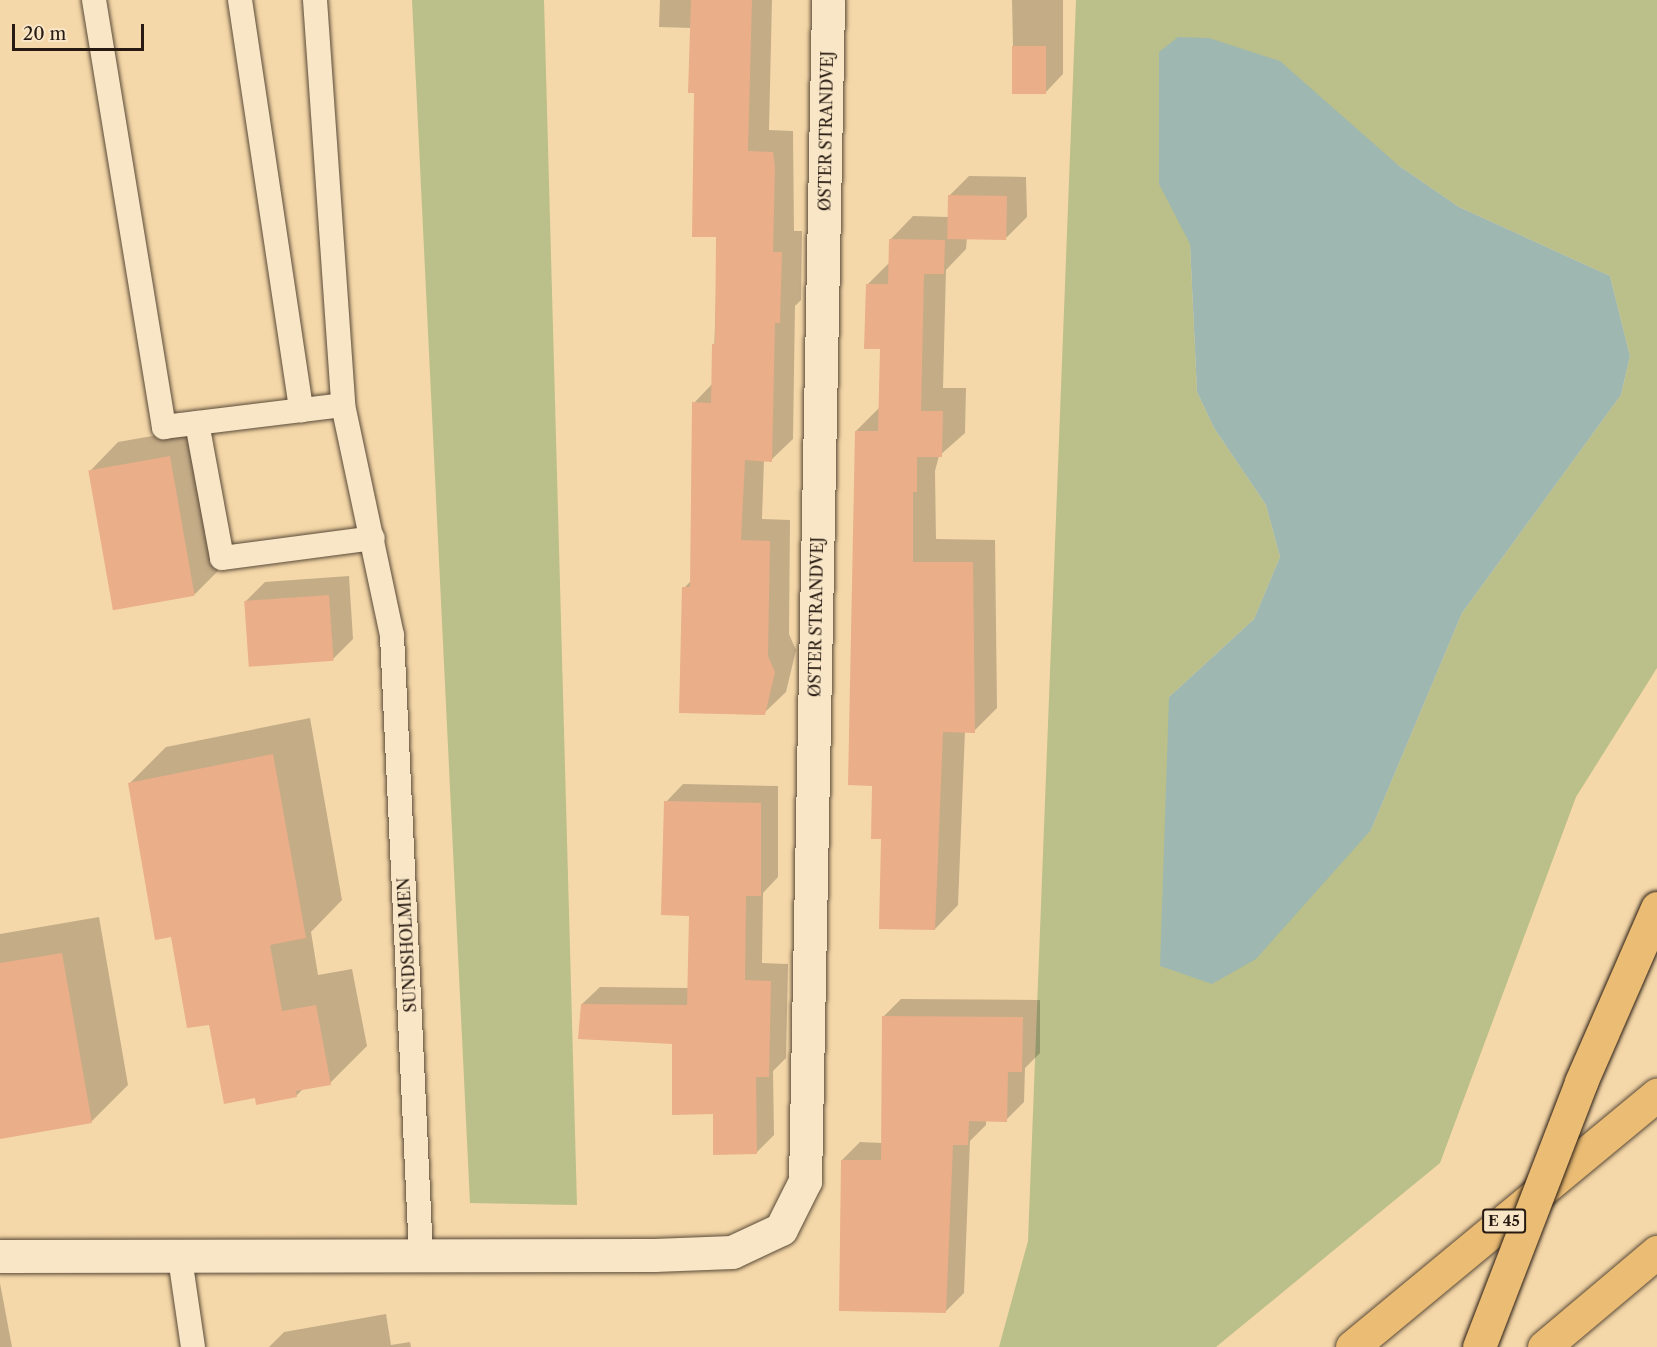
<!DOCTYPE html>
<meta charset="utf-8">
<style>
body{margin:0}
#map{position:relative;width:1657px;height:1347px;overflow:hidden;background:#f5d8a9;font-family:"Libre Caslon Text",serif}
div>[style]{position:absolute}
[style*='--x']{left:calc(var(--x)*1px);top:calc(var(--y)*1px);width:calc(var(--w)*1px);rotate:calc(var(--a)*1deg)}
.green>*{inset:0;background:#bbbf89}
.water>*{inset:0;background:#9eb8b1}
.shadow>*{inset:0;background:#0003}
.building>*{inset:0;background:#eaae89;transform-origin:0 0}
.roads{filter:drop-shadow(0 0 2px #5a4a38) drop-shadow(0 0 2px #5a4a38)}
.service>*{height:24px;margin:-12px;padding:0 12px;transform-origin:12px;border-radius:12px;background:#f8e6c7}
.minor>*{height:33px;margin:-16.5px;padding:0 16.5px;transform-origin:16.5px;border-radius:16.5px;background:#f8e6c7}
.motorway>*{height:33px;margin:-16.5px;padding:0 16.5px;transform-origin:16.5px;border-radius:16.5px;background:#eabc74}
.bridges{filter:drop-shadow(0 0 2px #271a12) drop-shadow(0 0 2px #271a12)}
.motorway-bridge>*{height:33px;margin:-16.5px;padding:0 16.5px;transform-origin:16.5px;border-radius:16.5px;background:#eabc74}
span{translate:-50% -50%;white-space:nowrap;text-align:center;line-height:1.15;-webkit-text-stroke:4.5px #f8e6c7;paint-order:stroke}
.shield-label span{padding:2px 4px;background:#f8e6c7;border:2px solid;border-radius:4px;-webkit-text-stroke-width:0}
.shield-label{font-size:15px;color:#271a12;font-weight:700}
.street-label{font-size:16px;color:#271a12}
.scale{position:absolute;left:12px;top:24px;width:132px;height:27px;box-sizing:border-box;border:3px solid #271a12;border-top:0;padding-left:8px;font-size:18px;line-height:21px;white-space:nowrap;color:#271a12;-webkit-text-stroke:4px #f8e6c7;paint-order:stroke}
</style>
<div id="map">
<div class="green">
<i style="clip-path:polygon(412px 0,544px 0,577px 1205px,470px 1203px)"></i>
<i style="clip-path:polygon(evenodd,1076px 0,1657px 0,1657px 668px,1576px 797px,1440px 1163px,1216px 1347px,999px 1347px,1028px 1241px,1076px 0,1398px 165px,1459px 207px,1610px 276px,1630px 356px,1621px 395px,1462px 613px,1371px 830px,1169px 697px,1254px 619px,1280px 557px,1266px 505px,1214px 428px,1197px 392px,1190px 244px,1398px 165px)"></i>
</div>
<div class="water">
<i style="clip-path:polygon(1178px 37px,1209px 38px,1280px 61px,1398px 165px,1459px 207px,1610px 276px,1630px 356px,1621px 395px,1462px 613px,1371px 830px,1256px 959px,1212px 984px,1160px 966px,1169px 697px,1254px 619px,1280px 557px,1266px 505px,1214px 428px,1197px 392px,1190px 244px,1159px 184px,1159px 52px)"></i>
</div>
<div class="shadow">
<i style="clip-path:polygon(660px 0,772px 0,769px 130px,793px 131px,794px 231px,802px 231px,801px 300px,795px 306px,793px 439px,771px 460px,764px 460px,762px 519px,790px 520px,789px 634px,796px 650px,786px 692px,764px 713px,684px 588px,692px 580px,694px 403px,713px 383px,718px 236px,696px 92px,691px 28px,659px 27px)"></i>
<i style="clip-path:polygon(1012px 0,1063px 0,1063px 74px,1045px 93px,1014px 93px)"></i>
<i style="clip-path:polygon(969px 176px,1026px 177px,1027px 217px,1007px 237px,967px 237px,966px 249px,946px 270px,943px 388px,966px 388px,965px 433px,939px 456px,935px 471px,936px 539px,995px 540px,997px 708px,974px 731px,965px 731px,958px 905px,935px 929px,873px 784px,856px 431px,879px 408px,881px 348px,868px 284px,890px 262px,890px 240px,913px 216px,949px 217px,949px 196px)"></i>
<i style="clip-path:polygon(198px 428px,224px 565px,195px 594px,115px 609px,90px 471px,118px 442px)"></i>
<i style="clip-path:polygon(349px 576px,353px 639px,333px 659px,246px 601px,265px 582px)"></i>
<i style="clip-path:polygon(310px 718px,342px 900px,311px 932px,318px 975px,352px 969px,367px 1046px,330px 1083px,304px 1088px,296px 1096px,257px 1097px,211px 1023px,172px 935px,129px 784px,166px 747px)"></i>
<i style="clip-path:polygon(683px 784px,778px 786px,778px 877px,763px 893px,762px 963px,788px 964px,786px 1058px,773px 1071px,774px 1135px,756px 1153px,674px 1042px,582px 1004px,600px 987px,689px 988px,691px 914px,666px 802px)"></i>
<i style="clip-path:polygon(99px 917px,128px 1085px,91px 1122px,0 1138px,0 934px)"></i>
<i style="clip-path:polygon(901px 999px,1040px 1000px,1040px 1053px,1025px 1068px,1024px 1102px,1006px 1120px,986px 1120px,986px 1125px,970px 1141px,964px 1293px,946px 1311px,842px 1160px,860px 1142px,882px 1143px,883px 1017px)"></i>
<i style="clip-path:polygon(0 1283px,12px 1347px,0 1347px)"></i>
<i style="clip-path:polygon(386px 1314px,391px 1345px,410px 1342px,411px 1347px,269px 1347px,284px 1332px)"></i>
</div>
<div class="building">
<i style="clip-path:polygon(691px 0,752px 0,748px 151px,773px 152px,775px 167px,773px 252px,782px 252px,780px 323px,775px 323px,772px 462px,745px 460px,741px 540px,770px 541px,768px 656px,775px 672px,765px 715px,679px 713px,682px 587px,690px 587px,692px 402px,711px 403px,712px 344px,715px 344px,716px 237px,692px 237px,694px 93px,688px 93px)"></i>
<i style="left:1012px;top:46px;width:34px;height:48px"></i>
<i style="left:948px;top:195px;width:59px;height:44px;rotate:1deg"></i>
<i style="clip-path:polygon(889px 239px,945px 240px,944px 274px,924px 274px,921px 411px,943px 411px,942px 457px,917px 457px,917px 492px,913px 492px,913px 562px,973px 562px,975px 733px,943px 732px,935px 930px,879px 929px,881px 839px,871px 839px,872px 786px,848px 785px,855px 431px,878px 431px,880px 349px,864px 349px,866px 284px,888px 284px)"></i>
<i style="left:170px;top:456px;width:142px;height:83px;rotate:80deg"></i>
<i style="left:329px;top:595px;width:66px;height:85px;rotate:86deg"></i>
<i style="clip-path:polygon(273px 754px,306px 938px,270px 945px,282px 1011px,316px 1005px,331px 1085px,296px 1091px,297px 1097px,256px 1105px,255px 1098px,224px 1104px,209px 1025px,187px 1028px,171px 937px,155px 940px,128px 783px)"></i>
<i style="clip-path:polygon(664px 801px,761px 803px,761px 896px,746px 896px,745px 980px,771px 981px,769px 1077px,756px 1077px,757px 1154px,713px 1155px,713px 1114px,672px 1115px,672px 1044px,578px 1039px,581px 1004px,687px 1005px,689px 916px,661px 915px)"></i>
<i style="clip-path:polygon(62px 953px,92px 1123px,0 1139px,0 963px)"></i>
<i style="clip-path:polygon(882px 1016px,1023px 1017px,1022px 1072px,1008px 1072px,1007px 1122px,969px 1121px,968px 1145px,953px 1145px,946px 1313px,839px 1311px,841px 1160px,881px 1160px)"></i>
</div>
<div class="roads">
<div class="service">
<i style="--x:94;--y:0;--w:433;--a:80.7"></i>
<i style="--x:164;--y:427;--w:180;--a:-7"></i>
<i style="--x:240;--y:0;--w:415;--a:81.5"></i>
<i style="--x:315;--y:0;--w:406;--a:86"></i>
<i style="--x:343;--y:405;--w:235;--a:78"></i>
<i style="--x:392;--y:635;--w:621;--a:87.32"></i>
<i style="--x:197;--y:423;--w:137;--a:79.5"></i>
<i style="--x:222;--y:558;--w:152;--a:-7.5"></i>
<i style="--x:180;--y:1258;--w:90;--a:81.7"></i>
</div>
<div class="minor">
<i style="--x:0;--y:1256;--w:654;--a:-0.09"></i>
<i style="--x:654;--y:1255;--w:78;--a:-2.2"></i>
<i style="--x:732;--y:1252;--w:54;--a:-25.1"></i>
<i style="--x:781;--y:1229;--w:54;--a:-63.4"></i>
<i style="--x:805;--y:1181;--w:1181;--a:-88.88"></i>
</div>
<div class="motorway">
<i style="--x:1352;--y:1347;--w:396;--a:-39.6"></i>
<i style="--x:1544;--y:1347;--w:148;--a:-40.1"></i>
</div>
</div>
<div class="bridges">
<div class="motorway-bridge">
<i style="--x:1479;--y:1347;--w:284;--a:-68.9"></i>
<i style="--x:1581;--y:1082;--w:190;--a:-66.4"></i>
</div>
</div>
<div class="shield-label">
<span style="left:1504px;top:1221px">E 45</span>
</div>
<div class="street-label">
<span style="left:826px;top:131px;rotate:-89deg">ØSTER STRANDVEJ</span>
<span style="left:816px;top:617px;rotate:-89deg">ØSTER STRANDVEJ</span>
<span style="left:407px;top:945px;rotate:-93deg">SUNDSHOLMEN</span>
</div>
<div class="scale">20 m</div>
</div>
